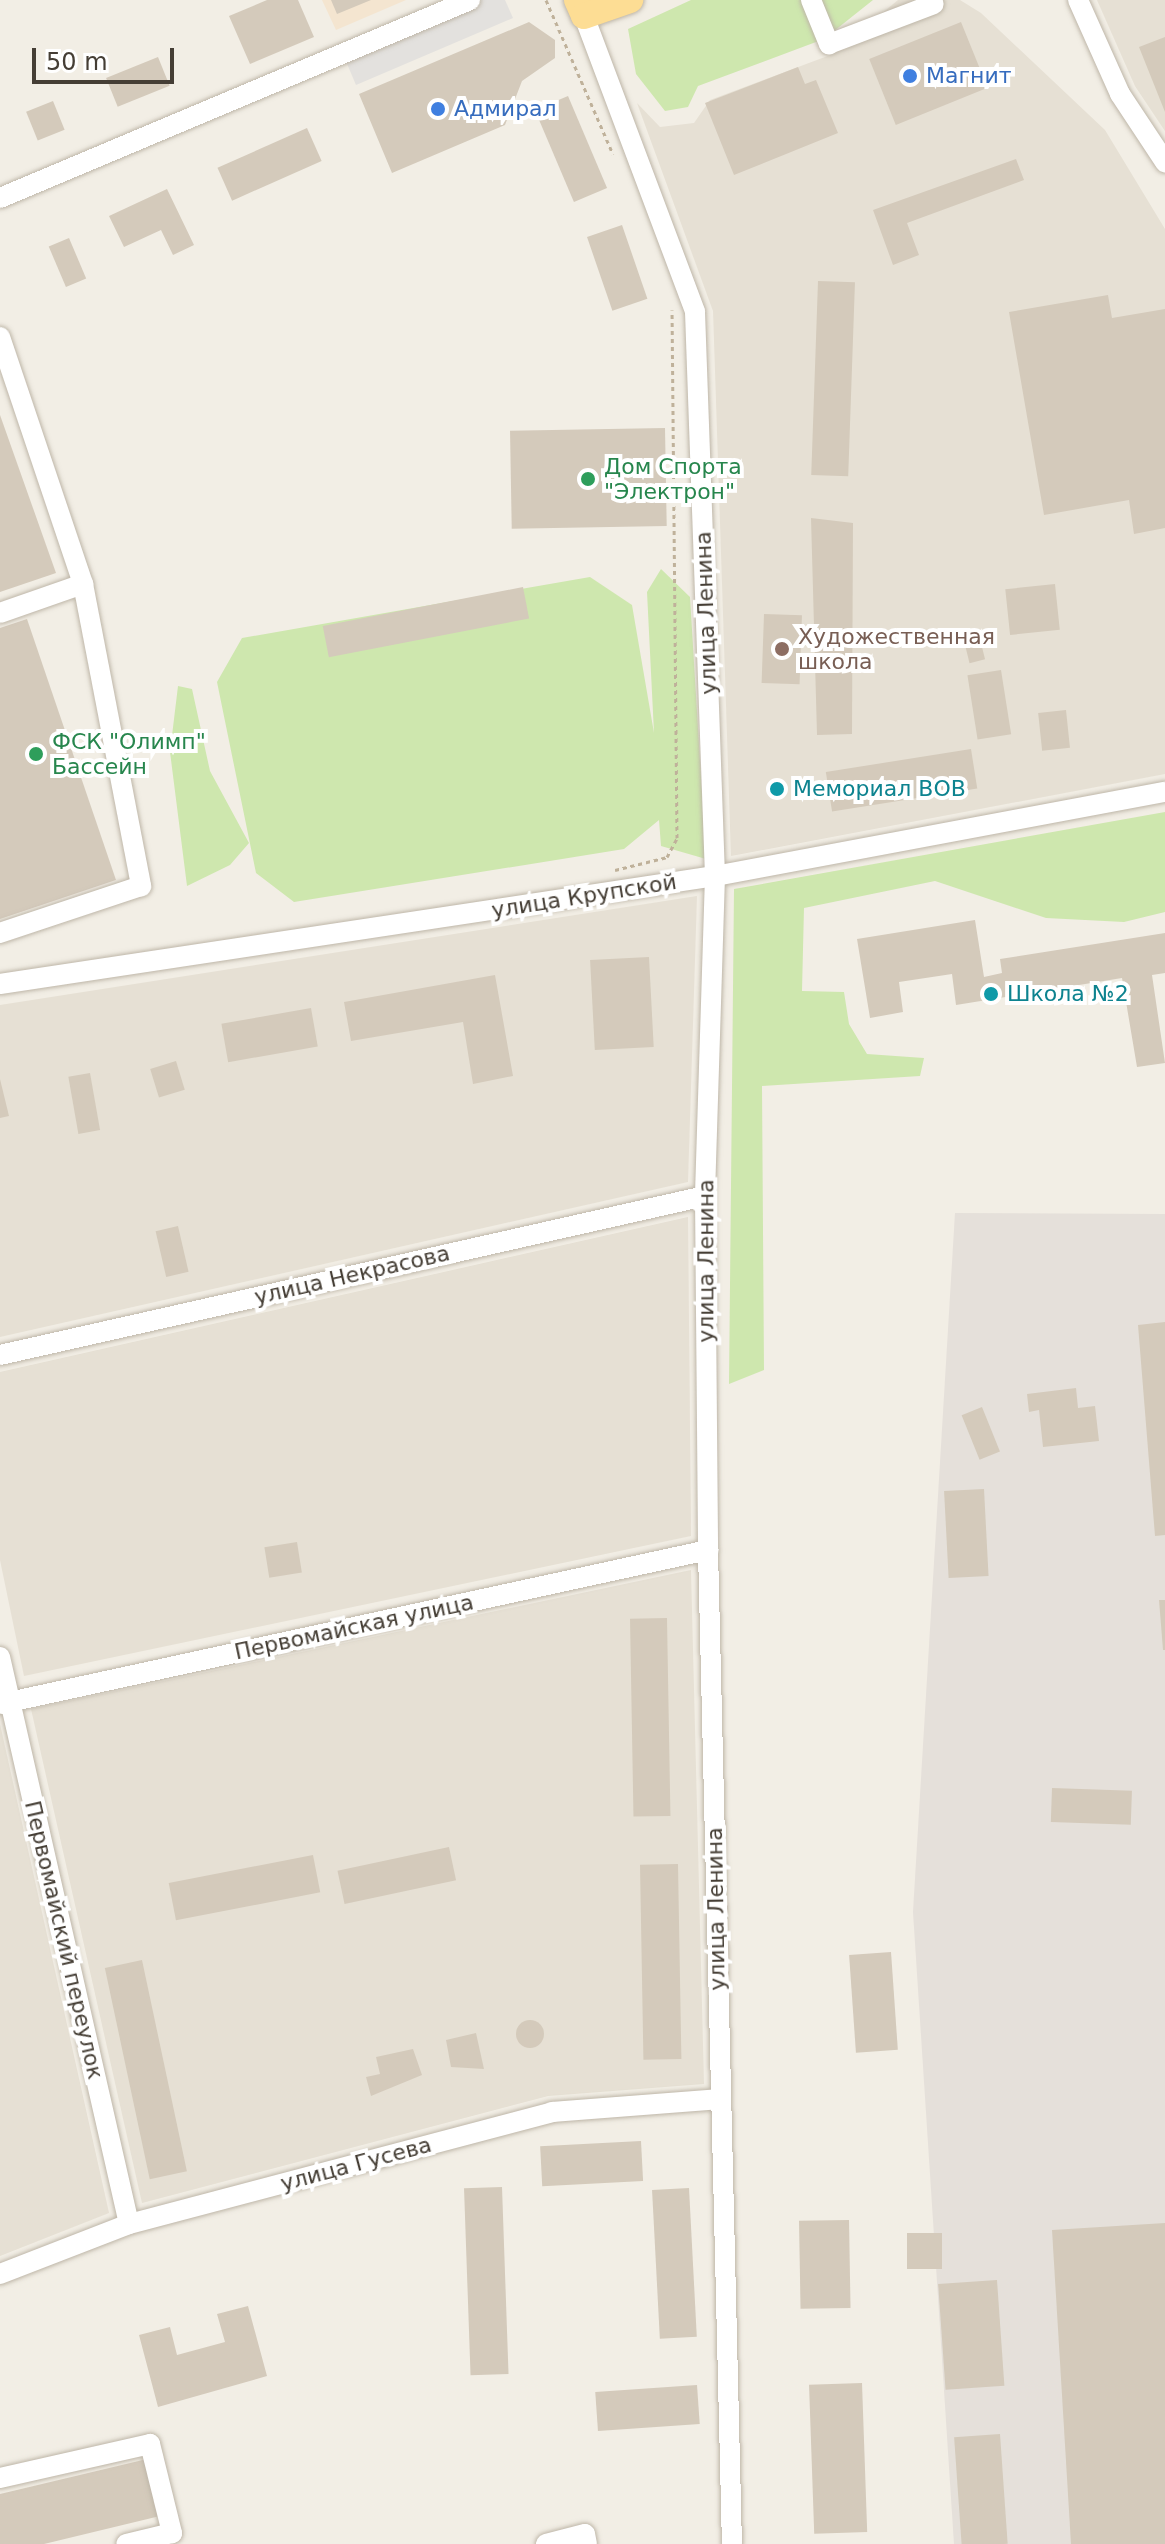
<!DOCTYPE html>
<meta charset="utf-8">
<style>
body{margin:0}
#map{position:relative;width:1165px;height:2544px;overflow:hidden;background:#f2eee5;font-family:"DejaVu Sans",sans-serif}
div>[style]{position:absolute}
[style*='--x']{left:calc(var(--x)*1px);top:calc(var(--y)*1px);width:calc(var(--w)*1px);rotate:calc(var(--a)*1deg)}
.residential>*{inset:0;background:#e6e0d4}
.commercial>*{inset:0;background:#f4e5d0}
.industrial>*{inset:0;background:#e5e0da}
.green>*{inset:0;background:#cee7ae}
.parking>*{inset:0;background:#e3e1de}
.building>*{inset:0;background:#d4cabb;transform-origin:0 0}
.round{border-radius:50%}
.path>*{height:3px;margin-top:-1.5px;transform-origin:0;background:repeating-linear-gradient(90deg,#bfb19a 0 4px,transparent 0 8px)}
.roads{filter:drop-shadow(0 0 2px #beb6a8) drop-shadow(0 0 2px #beb6a8)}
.minor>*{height:20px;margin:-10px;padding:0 10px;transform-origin:10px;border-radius:10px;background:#fff}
.major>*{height:26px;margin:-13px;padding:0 13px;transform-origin:13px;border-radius:13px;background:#fddd94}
.dots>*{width:22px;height:22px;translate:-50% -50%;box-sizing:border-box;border:4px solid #fff;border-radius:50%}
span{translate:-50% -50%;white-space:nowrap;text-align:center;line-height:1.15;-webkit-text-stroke:8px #fff;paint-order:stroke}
.shop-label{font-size:22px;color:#366cbe}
.left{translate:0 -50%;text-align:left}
.leisure-label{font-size:22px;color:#27864d}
.street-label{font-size:22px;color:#453e35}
.education-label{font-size:22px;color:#785e54}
.culture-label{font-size:22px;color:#0d838f}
.scale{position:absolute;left:32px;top:48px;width:142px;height:36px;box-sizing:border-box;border:4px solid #453e35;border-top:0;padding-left:10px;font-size:24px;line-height:28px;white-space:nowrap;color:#453e35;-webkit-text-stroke:6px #fff;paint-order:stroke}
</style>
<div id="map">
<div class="residential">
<i style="clip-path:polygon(898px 0,960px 0,981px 13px,1105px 130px,1165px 229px,1165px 774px,731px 856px,713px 311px,637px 103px,660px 127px,694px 123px,710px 100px,833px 54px)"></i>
<i style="clip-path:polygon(1097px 0,1165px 0,1165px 131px,1135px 86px)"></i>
<i style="clip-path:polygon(697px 896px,688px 1182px,0 1337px,0 1005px)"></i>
<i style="clip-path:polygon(688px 1217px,691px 1536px,24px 1676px,0 1560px,0 1372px)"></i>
<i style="clip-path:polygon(691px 1570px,704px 2084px,548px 2096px,142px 2203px,31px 1709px)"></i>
<i style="clip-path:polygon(0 1724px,109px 2213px,0 2256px)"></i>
</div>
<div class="commercial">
<i style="clip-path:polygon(322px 0,406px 0,336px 30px)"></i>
</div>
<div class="industrial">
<i style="clip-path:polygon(955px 1213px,1165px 1214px,1165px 2544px,954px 2544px,913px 1912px)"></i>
</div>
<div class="green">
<i style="clip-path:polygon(691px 0,873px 0,824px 39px,698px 86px,688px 107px,665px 111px,636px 74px,628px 29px)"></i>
<i style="clip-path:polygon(661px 569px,690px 597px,706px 859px,661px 846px,659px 820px,624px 849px,294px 902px,256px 873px,217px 682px,242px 638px,590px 577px,632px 605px,654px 733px,647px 592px)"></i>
<i style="clip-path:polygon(178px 686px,192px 689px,210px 771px,249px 843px,230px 865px,187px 886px,170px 752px)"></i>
<i style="clip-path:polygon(1165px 812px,1165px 912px,1124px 922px,1046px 918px,935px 881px,804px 908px,802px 991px,844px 992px,849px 1024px,867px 1054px,924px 1058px,920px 1076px,762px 1086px,764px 1370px,729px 1384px,734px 889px)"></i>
</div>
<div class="parking">
<i style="clip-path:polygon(482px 0,505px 0,513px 18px,356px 85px,345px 59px)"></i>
</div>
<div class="building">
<i style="clip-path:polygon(267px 0,298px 0,314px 37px,250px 64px,229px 16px)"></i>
<i style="clip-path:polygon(331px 0,371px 0,337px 14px)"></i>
<i style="clip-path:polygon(529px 22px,555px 40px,555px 58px,522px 81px,505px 125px,392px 173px,359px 94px)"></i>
<i style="left:961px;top:22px;width:71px;height:99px;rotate:68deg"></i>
<i style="clip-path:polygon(1165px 37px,1165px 112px,1139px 47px)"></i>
<i style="left:158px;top:57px;width:31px;height:56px;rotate:68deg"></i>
<i style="clip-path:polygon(798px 67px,805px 84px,816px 80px,838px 133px,734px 175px,705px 103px)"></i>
<i style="left:568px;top:96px;width:100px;height:36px;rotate:67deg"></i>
<i style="left:53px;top:101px;width:31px;height:29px;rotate:68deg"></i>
<i style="left:307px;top:128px;width:36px;height:98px;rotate:66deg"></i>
<i style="clip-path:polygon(1016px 159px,1024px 180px,907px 223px,919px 255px,893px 265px,873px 210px)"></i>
<i style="clip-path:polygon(167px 189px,194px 245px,173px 255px,161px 230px,124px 247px,109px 216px)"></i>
<i style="left:622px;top:225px;width:78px;height:37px;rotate:71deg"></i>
<i style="left:69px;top:238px;width:44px;height:22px;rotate:67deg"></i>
<i style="left:818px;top:281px;width:37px;height:194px;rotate:2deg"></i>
<i style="clip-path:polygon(1108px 295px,1112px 318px,1165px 309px,1165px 528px,1134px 534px,1129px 500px,1044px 515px,1009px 312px)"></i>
<i style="clip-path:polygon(0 415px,56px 573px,0 592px)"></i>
<i style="left:665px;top:428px;width:98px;height:155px;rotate:89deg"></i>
<i style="clip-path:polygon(811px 518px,853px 523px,852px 734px,817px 735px)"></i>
<i style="left:1055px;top:584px;width:46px;height:50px;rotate:84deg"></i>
<i style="left:523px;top:587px;width:32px;height:204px;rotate:79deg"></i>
<i style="left:764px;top:614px;width:38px;height:69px;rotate:2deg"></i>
<i style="clip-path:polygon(27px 619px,116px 880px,0 919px,0 628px)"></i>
<i style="left:979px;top:635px;width:25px;height:16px;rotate:76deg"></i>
<i style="left:1001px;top:670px;width:65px;height:34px;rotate:81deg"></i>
<i style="left:1066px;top:710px;width:38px;height:28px;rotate:84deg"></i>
<i style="left:971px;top:749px;width:40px;height:147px;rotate:81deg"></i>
<i style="clip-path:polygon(975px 920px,984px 977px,1002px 973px,1000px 959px,1165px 933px,1165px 973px,1152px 975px,1165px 1063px,1137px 1067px,1122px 978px,956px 1005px,952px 974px,899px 982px,903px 1012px,870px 1018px,857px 939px)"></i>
<i style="left:649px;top:957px;width:90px;height:59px;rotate:87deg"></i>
<i style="clip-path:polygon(495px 975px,513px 1076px,473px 1084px,463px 1022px,351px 1041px,344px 1002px)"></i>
<i style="left:311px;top:1008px;width:39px;height:91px;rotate:80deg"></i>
<i style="left:176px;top:1061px;width:30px;height:27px;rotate:73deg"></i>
<i style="left:90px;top:1073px;width:58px;height:22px;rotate:80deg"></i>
<i style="clip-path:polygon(0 1079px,9px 1116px,0 1118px)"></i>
<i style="left:178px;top:1226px;width:47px;height:23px;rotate:77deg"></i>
<i style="clip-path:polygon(1165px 1322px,1165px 1535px,1155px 1536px,1138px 1325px)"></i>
<i style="clip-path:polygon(1076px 1388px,1078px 1408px,1095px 1406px,1099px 1441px,1043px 1447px,1039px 1410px,1029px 1412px,1027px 1394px)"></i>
<i style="left:982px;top:1407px;width:48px;height:22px;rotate:68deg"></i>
<i style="left:984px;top:1489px;width:87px;height:40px;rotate:87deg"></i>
<i style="left:297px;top:1542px;width:31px;height:33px;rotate:81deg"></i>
<i style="clip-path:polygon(1159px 1600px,1165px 1600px,1165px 1650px,1163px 1650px)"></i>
<i style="left:667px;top:1618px;width:198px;height:37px;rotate:89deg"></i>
<i style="left:1052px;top:1788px;width:80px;height:34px;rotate:2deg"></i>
<i style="left:449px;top:1847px;width:34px;height:114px;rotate:78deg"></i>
<i style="left:313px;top:1855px;width:38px;height:147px;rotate:79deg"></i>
<i style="left:678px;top:1864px;width:195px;height:38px;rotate:89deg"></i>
<i style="left:891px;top:1952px;width:98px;height:42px;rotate:86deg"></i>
<i style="left:142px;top:1960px;width:216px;height:38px;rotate:78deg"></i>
<i class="round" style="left:516px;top:2020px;width:28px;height:28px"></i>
<i style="clip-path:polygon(476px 2033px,484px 2069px,451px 2067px,446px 2040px)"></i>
<i style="clip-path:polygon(413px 2049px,422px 2075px,371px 2096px,366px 2077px,380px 2074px,376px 2057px)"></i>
<i style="left:641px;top:2141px;width:40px;height:101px;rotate:87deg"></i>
<i style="left:502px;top:2187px;width:187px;height:38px;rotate:88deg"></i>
<i style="left:689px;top:2188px;width:149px;height:37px;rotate:87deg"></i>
<i style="left:849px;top:2220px;width:88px;height:50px;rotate:89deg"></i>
<i style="clip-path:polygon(1165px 2223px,1165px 2544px,1071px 2544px,1052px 2230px)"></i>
<i style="left:907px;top:2233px;width:35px;height:36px"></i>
<i style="left:997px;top:2280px;width:106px;height:59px;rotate:86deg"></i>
<i style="clip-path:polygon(248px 2306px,267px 2376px,158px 2407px,139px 2335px,170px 2327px,177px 2355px,225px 2342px,217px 2314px)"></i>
<i style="left:862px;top:2383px;width:149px;height:53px;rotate:88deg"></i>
<i style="left:697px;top:2385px;width:39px;height:102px;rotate:86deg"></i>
<i style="left:1000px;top:2434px;width:110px;height:46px;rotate:86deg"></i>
<i style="clip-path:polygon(147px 2459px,160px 2516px,44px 2544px,0 2544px,0 2494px)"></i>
</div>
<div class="path">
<i style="--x:546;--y:0;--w:168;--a:66.5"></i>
<i style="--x:615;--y:870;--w:54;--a:-14"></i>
<i style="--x:667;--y:857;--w:21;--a:-62"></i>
<i style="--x:677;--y:838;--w:528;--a:-90.54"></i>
</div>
<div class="roads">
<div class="minor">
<i style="--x:811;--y:0;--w:48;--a:67.8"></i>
<i style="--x:829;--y:44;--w:112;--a:-20.9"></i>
<i style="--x:1078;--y:0;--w:103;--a:65.9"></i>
<i style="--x:1120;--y:94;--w:82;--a:56.5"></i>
<i style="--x:584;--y:16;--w:316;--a:69.4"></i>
<i style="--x:695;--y:312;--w:564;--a:87.97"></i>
<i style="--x:715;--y:876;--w:320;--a:91.8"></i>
<i style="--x:705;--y:1196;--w:354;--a:89.5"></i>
<i style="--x:708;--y:1550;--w:994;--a:88.62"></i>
<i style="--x:0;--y:198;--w:510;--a:-22.84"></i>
<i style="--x:0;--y:337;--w:261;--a:71.4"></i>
<i style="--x:83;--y:584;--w:308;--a:79.1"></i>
<i style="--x:141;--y:886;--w:149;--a:161.6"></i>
<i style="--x:0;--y:613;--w:88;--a:-19.3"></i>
<i style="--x:0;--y:984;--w:723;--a:-8.59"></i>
<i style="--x:715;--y:876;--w:458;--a:-10.6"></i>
<i style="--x:0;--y:1355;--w:723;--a:-12.71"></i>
<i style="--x:0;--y:1657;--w:581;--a:77.18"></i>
<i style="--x:0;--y:1704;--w:725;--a:-12.27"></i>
<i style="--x:0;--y:2274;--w:138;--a:-21.2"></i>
<i style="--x:129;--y:2224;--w:438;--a:-14.8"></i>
<i style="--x:552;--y:2112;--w:169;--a:-4.4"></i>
<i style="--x:0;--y:2478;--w:154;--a:-12.8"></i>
<i style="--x:150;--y:2444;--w:92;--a:76.1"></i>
<i style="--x:172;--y:2533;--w:47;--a:166.6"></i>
<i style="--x:546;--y:2544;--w:40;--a:-14.4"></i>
<i style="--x:585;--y:2534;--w:10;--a:79"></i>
</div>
<div class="major">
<i style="--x:577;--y:0;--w:17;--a:66"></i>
<i style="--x:584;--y:16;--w:49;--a:-19.2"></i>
</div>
</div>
<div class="dots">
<i style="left:910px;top:76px;background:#3f7fe0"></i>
<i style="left:438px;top:109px;background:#3f7fe0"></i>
<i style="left:588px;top:479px;background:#2e9e5b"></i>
<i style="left:782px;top:649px;background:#8d6e63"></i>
<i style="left:36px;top:754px;background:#2e9e5b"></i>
<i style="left:777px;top:789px;background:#0f9aa8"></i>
<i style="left:991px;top:994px;background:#0f9aa8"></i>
</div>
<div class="shop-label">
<span class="left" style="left:926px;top:76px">Магнит</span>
<span class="left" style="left:454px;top:109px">Адмирал</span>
</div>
<div class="leisure-label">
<span class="left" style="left:604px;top:479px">Дом Спорта<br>"Электрон"</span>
<span class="left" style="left:52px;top:754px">ФСК "Олимп"<br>Бассейн</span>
</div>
<div class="street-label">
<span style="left:706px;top:613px;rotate:-92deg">улица Ленина</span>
<span style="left:584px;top:896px;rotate:-9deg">улица Крупской</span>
<span style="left:706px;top:1261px;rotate:-90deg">улица Ленина</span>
<span style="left:352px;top:1275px;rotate:-13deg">улица Некрасова</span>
<span style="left:354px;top:1627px;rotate:-12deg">Первомайская улица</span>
<span style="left:716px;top:1909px;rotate:-91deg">улица Ленина</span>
<span style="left:64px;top:1940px;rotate:77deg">Первомайский переулок</span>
<span style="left:356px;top:2164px;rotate:-15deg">улица Гусева</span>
</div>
<div class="education-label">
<span class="left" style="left:798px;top:649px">Художественная<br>школа</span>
</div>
<div class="culture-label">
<span class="left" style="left:793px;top:789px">Мемориал ВОВ</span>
<span class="left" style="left:1007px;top:994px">Школа №2</span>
</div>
<div class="scale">50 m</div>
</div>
